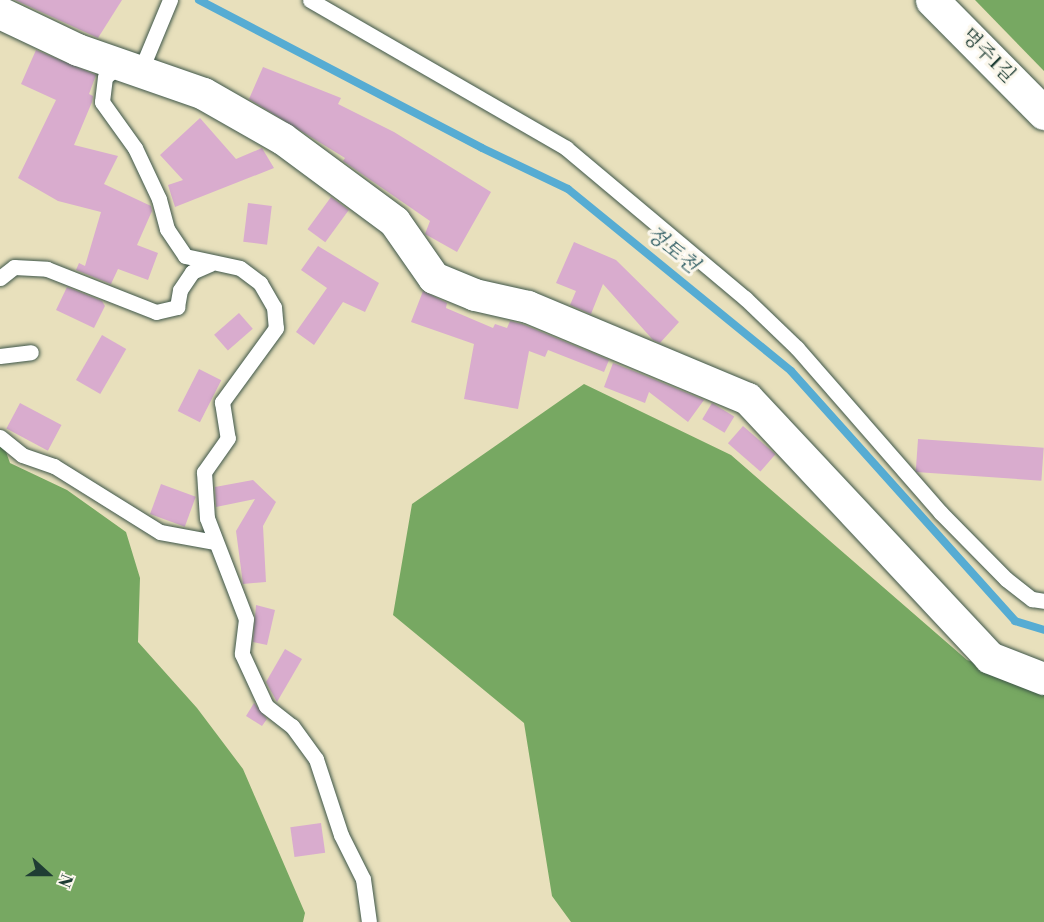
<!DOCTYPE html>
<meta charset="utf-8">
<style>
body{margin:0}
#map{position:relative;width:1044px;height:922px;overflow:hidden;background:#e8e0bc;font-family:"Libre Bodoni","Noto Serif KR",serif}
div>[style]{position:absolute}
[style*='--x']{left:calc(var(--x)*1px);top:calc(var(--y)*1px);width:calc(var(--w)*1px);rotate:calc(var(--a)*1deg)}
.forest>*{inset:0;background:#77a862}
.stream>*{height:8px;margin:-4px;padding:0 4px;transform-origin:4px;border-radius:4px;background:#56acd3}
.building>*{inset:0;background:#d9acce;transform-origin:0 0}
.roads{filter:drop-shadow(0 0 2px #3d5548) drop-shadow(0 0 2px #3d5548)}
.lane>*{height:15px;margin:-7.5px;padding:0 7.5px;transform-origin:7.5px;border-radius:7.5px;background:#fff}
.street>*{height:32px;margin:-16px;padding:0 16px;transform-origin:16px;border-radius:16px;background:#fff}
.secondary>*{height:33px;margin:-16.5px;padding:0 16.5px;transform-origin:16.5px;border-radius:16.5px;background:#fff}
span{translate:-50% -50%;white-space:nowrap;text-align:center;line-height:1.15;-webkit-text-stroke:6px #fbf7ec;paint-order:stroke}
.street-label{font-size:20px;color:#1f3d34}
.water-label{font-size:21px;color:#305e64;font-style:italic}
.north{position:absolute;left:18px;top:844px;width:60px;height:60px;-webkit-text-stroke:4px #fbf7ec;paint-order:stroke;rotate:111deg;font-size:16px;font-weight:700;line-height:24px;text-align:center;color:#1f3d34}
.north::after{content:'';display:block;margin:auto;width:21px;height:27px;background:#1f3d34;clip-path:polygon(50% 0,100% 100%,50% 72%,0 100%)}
</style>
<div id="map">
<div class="forest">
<i style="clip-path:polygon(975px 0,1044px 0,1044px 71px)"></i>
<i style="clip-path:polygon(584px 384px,731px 455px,967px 660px,1044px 685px,1044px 922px,571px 922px,552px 896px,524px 723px,393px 615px,412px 504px)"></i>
<i style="clip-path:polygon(0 435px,10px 463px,67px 490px,126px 532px,140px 578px,138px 642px,197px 708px,243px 769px,305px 913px,303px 922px,0 922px)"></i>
</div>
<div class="stream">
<i style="--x:199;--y:0;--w:319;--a:27.6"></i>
<i style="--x:482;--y:148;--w:95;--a:25.5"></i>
<i style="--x:568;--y:189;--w:288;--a:39.2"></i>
<i style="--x:791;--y:371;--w:336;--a:48.1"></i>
<i style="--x:1015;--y:621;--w:30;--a:17"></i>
</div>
<div class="building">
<i style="clip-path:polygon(15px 0,122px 0,98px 38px)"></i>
<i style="clip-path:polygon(36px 50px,96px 75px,89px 94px,93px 96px,92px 102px,74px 145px,118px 156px,104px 184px,151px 206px,152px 211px,137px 245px,158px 253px,148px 280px,118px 269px,111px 284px,76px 270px,79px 263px,85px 266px,101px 212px,58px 201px,18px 178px,56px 100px,21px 84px)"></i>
<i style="clip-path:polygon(263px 67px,341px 98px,338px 104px,394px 132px,491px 192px,457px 252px,425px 234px,430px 221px,343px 161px,345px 158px,249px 99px)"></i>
<i style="clip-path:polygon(200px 118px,236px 159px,262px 148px,274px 168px,175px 207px,168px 185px,183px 180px,160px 155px)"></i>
<i style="left:331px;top:197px;width:22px;height:40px;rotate:36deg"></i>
<i style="left:248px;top:203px;width:24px;height:39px;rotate:7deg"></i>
<i style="clip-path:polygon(574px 242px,616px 260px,679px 322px,660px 343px,653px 340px,603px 284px,591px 314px,570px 305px,576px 291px,556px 283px)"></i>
<i style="clip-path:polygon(318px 246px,379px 283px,365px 312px,343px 302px,314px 345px,296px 332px,327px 288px,301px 270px)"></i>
<i style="clip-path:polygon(67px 287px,102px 301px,105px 306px,94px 328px,56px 310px)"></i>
<i style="clip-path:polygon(423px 291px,447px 303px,446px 308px,493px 328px,495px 324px,507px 328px,510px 321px,522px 324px,609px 360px,604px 372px,548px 350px,545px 357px,529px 351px,518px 409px,464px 399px,474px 344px,411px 322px)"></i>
<i style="left:239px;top:313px;width:21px;height:33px;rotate:49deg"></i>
<i style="left:102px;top:335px;width:28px;height:52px;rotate:30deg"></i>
<i style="clip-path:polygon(613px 363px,636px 372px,704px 400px,688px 422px,649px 392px,645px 403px,604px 387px)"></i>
<i style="left:199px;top:369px;width:25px;height:47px;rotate:27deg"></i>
<i style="left:20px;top:403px;width:47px;height:29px;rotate:28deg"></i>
<i style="left:712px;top:403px;width:26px;height:19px;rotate:31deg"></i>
<i style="left:743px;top:426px;width:43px;height:23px;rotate:41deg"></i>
<i style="left:918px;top:439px;width:126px;height:33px;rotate:4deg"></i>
<i style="clip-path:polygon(253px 480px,276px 502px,263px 526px,266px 582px,243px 584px,236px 531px,255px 499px,216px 507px,215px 487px)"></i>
<i style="left:161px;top:484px;width:37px;height:32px;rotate:20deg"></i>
<i style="clip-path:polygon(256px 605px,275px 610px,267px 645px,253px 642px)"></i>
<i style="clip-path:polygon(285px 649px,302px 659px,277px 702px,266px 682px)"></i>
<i style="clip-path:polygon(254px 703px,267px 719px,262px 726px,246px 716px)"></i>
<i style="left:321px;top:823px;width:30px;height:31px;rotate:82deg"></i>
</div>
<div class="roads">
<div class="lane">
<i style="--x:310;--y:0;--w:296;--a:30"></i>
<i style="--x:566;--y:148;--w:234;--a:40"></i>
<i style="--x:745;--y:298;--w:72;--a:43.9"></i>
<i style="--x:797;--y:348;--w:218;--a:48.9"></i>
<i style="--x:940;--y:512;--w:94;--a:45.4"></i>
<i style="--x:1006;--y:579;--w:33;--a:38"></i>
<i style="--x:1032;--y:599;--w:12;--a:9"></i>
<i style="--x:120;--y:65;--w:19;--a:141"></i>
<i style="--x:105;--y:77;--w:25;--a:97"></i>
<i style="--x:102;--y:102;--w:57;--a:54.3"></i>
<i style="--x:135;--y:148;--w:56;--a:64.8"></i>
<i style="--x:159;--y:199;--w:31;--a:75"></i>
<i style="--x:167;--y:229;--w:32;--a:56"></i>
<i style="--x:185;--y:256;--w:56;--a:12.3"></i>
<i style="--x:240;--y:268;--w:25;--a:37"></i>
<i style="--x:260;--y:283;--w:28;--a:60"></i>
<i style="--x:274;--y:307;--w:21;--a:85"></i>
<i style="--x:276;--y:328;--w:92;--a:126.1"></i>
<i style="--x:222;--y:402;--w:36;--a:81"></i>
<i style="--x:228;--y:438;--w:42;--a:125.2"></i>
<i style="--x:204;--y:472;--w:46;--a:86.3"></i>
<i style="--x:207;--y:518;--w:108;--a:68.9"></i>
<i style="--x:246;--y:619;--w:35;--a:97"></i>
<i style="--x:242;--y:654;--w:57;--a:65.2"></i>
<i style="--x:266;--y:706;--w:33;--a:38"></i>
<i style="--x:292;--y:726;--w:41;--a:54"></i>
<i style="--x:316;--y:759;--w:80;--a:71.8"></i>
<i style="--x:341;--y:835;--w:49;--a:63.4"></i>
<i style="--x:363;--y:879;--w:43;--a:82.1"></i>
<i style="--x:140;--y:72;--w:78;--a:-67.4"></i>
<i style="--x:0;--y:278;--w:18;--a:-38"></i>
<i style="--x:14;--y:267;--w:33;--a:3"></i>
<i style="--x:47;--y:269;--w:117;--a:21.5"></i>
<i style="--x:156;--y:312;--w:22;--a:-13"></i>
<i style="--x:177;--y:307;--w:17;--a:-80"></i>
<i style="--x:180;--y:290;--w:22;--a:-56"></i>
<i style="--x:192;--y:272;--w:20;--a:-24"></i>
<i style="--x:0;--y:356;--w:31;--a:-7"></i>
<i style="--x:0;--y:437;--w:28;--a:39"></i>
<i style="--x:22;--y:455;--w:34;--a:19"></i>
<i style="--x:54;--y:466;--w:125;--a:31.9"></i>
<i style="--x:160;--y:532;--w:56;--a:10.3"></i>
</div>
<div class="street">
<i style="--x:0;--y:13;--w:86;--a:25.4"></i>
<i style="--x:78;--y:50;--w:133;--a:19.2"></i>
<i style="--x:204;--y:94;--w:91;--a:29.7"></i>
<i style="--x:283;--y:139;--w:139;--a:36.5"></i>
<i style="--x:395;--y:222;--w:68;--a:55.1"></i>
<i style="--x:434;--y:278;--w:44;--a:22.5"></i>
<i style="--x:475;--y:295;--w:54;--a:12.8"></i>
<i style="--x:528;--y:307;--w:238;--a:22.7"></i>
<i style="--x:748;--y:399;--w:354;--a:46.9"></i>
<i style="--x:990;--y:658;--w:58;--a:21.3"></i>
</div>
<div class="secondary">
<i style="--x:932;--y:0;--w:159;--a:45.3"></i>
</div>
</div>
<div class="street-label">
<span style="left:988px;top:56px;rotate:45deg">명주1길</span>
</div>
<div class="water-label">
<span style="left:672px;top:250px;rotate:39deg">정토천</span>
</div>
<div class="north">N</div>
</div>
